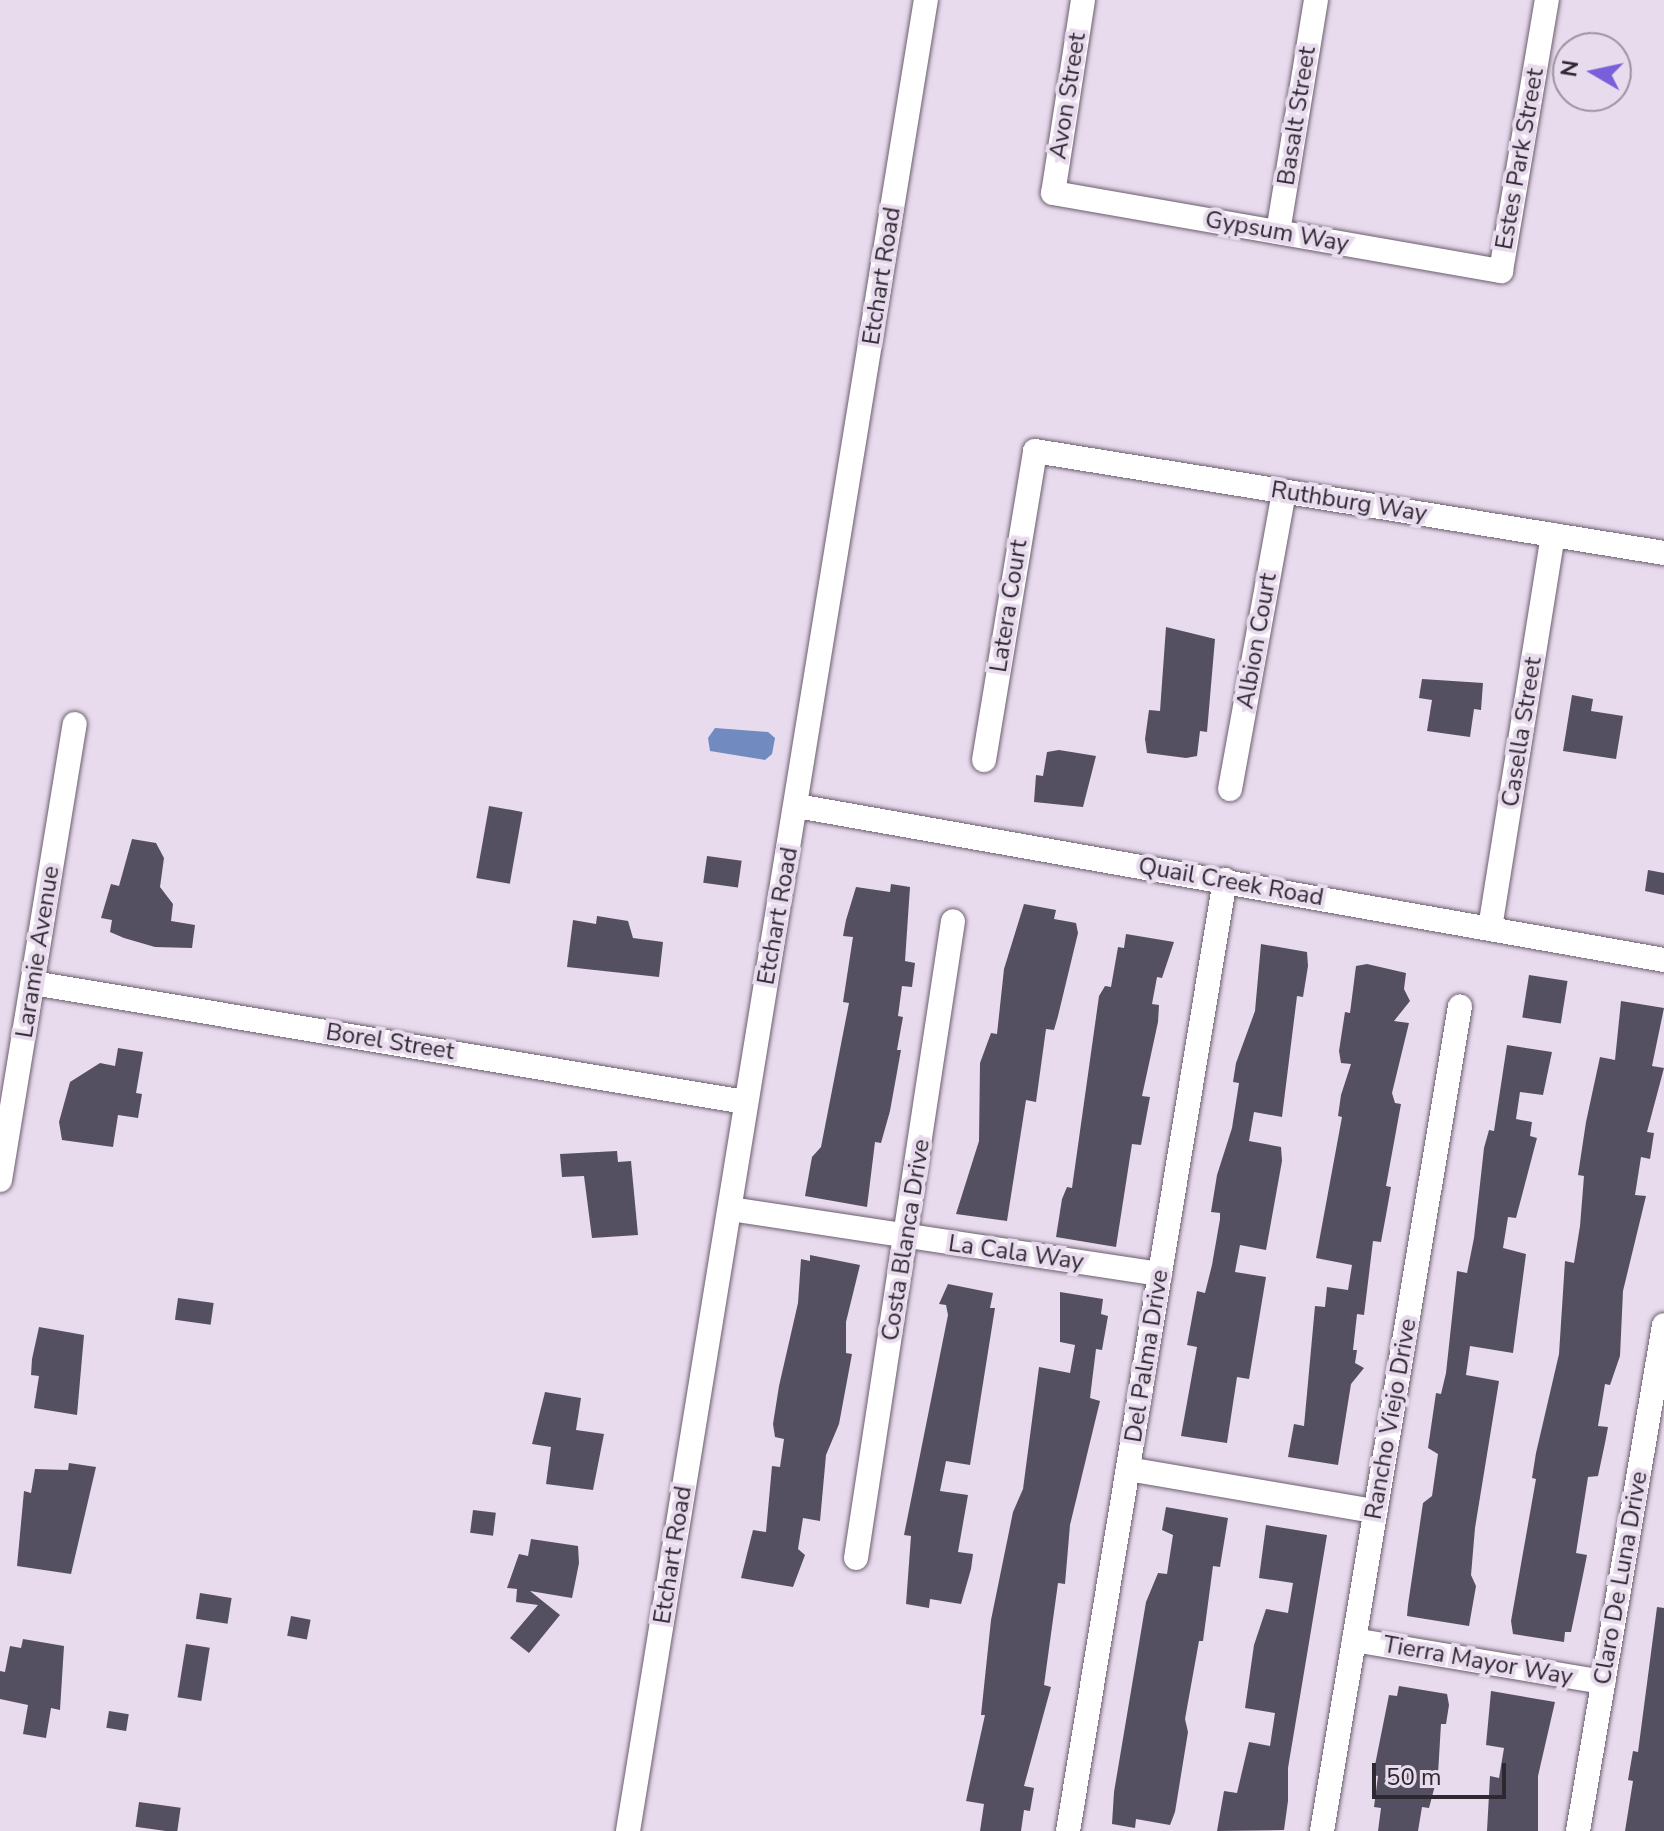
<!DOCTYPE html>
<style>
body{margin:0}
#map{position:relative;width:1664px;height:1831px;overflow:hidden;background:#e8dbed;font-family:"Nunito Sans",sans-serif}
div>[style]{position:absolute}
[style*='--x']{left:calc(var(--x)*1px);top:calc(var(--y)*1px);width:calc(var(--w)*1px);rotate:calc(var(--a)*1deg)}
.water>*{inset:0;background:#718abf}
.building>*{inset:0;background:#545061;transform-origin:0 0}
.roads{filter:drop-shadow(0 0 2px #6a5e6e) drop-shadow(0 0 2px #6a5e6e)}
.minor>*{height:24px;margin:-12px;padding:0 12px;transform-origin:12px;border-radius:12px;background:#fff}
span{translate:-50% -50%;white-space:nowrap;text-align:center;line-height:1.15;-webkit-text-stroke:8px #e8dbed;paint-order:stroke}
.street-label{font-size:24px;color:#2e2930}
.north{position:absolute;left:1552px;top:32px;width:80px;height:80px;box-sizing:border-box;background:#e8dbed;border:2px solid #9e94a1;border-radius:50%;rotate:279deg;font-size:22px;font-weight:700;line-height:32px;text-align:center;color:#2e2930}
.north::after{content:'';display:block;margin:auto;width:28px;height:36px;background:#7960da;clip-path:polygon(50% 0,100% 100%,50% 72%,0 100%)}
.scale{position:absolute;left:1372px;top:1763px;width:134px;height:36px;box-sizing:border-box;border:4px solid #2e2930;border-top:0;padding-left:10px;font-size:24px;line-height:28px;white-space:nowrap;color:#2e2930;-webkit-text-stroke:6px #e8dbed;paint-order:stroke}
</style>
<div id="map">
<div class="water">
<i style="clip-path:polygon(715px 728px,768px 732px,775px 738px,772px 754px,765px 760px,710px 751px,708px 738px)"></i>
</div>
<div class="building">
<i style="clip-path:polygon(1166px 627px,1215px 639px,1207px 732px,1200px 731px,1197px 756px,1186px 758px,1147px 753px,1145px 739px,1149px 710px,1160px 711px)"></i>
<i style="clip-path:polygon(1422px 679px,1483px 683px,1481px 710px,1474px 709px,1470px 737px,1427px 731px,1432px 700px,1419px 698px)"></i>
<i style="clip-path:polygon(1572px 695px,1593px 699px,1591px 711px,1623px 716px,1616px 759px,1563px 751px)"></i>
<i style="clip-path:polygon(1059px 750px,1096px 756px,1083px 807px,1034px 802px,1036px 775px,1043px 776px,1047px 752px)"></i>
<i style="left:489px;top:806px;width:34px;height:73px;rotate:10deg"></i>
<i style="clip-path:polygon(132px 839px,156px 843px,164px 858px,160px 887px,173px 904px,171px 921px,195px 925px,192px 948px,155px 947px,124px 938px,110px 932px,112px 920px,101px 918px,111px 884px,119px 886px)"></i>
<i style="left:707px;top:856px;width:35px;height:27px;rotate:8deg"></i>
<i style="clip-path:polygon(1648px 870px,1664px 873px,1664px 895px,1645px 891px)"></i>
<i style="clip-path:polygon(891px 884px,910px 887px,905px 961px,915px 963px,912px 987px,902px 986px,898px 1016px,903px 1017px,897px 1050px,901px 1050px,890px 1111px,881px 1143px,875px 1142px,867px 1207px,805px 1196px,812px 1157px,821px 1147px,849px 1003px,843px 1002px,853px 937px,843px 936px,846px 920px,856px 887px,890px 892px)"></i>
<i style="clip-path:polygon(1024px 904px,1056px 910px,1054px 919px,1076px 923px,1078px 933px,1058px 1016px,1054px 1030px,1046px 1029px,1036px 1102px,1026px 1100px,1007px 1221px,956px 1214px,979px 1141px,980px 1063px,991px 1033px,997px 1034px,1004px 969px)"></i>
<i style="clip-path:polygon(597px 916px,628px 921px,633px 938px,663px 942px,659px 977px,567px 967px,573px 920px,596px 924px)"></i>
<i style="clip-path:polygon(1126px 934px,1174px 942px,1162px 978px,1157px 977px,1152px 1004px,1159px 1005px,1158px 1022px,1142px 1096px,1150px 1097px,1141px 1145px,1132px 1144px,1116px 1247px,1056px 1237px,1062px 1199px,1067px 1187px,1072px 1188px,1099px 996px,1105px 986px,1111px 987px,1118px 947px,1124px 948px)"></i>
<i style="clip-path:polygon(1261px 944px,1307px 952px,1308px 966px,1303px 997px,1297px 996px,1282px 1117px,1254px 1112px,1249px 1141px,1281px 1147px,1282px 1161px,1266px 1250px,1240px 1245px,1235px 1272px,1266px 1277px,1249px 1379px,1237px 1377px,1227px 1443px,1181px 1436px,1197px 1347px,1187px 1345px,1197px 1291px,1205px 1293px,1212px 1265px,1220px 1219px,1220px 1213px,1211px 1212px,1217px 1175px,1232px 1128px,1239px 1083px,1233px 1082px,1236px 1063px,1255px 1011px)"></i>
<i style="clip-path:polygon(1367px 964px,1406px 973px,1404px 989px,1410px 1001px,1394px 1021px,1409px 1023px,1392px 1093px,1395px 1103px,1401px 1104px,1386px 1186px,1391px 1187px,1386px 1215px,1381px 1242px,1373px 1241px,1364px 1315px,1357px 1314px,1353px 1350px,1357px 1350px,1355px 1363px,1364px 1368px,1351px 1384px,1338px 1465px,1288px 1457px,1294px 1424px,1304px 1426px,1315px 1306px,1325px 1307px,1327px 1287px,1348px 1290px,1352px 1265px,1316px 1258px,1342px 1117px,1338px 1116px,1341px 1095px,1351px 1064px,1341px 1063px,1339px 1051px,1345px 1012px,1350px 1013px,1356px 966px)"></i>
<i style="left:1529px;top:975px;width:39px;height:43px;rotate:9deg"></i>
<i style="clip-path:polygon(1621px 1001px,1664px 1008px,1652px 1066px,1664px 1068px,1647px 1132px,1654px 1133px,1650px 1159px,1641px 1157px,1635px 1195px,1646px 1196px,1623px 1291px,1620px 1356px,1610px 1385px,1605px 1384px,1598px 1426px,1608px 1427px,1605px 1443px,1598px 1476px,1588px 1477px,1576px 1553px,1587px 1555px,1582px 1580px,1571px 1632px,1565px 1632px,1564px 1642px,1513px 1634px,1511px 1621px,1536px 1479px,1532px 1478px,1536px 1453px,1559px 1354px,1565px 1261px,1574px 1263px,1580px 1226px,1584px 1176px,1578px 1175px,1586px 1122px,1600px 1057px,1615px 1060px)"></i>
<i style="clip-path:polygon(1507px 1045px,1552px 1052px,1543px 1095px,1520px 1092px,1516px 1119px,1532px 1122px,1530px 1136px,1537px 1138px,1516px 1218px,1508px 1217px,1503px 1248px,1526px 1254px,1513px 1353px,1470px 1346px,1466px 1375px,1499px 1381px,1475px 1528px,1471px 1575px,1476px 1586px,1469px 1626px,1407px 1616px,1408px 1605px,1423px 1503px,1432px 1496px,1438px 1454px,1428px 1448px,1436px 1393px,1441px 1394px,1446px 1373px,1457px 1271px,1467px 1273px,1474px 1238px,1484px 1148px,1489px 1130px,1494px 1131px)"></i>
<i style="clip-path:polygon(118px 1048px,143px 1052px,136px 1093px,142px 1094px,138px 1118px,118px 1115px,113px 1147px,62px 1140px,59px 1122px,70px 1082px,100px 1063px,115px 1066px)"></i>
<i style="clip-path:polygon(617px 1151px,618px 1162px,631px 1161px,638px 1235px,592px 1238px,584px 1176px,562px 1177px,560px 1154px)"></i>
<i style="clip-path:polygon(810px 1255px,860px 1265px,846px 1322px,846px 1353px,852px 1354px,839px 1424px,826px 1455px,820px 1521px,803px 1518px,798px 1549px,805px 1555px,793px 1587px,741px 1578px,753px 1530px,766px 1532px,772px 1466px,780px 1467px,784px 1439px,775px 1437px,773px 1424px,779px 1386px,798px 1303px,801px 1259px,810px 1261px)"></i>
<i style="clip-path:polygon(948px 1284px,993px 1293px,990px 1308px,995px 1308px,970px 1465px,946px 1461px,940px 1491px,968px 1495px,958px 1552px,973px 1554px,971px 1569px,961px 1604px,930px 1599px,929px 1608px,906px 1604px,911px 1536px,904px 1535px,948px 1315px,946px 1305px,939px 1304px)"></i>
<i style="clip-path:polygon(1060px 1292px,1103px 1299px,1101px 1314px,1108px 1316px,1102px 1350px,1096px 1349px,1090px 1398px,1100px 1401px,1070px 1525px,1065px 1584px,1058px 1583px,1044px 1685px,1051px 1687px,1024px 1786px,1034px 1788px,1030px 1811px,1024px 1810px,1021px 1831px,980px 1831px,984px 1804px,966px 1801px,985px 1715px,981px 1715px,991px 1620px,1013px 1512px,1023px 1489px,1039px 1367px,1070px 1373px,1075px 1345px,1060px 1342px)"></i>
<i style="left:178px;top:1298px;width:36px;height:22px;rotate:8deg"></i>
<i style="clip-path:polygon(39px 1327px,84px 1335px,77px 1415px,34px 1408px,39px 1376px,31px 1375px,32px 1359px)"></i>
<i style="clip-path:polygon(545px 1392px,581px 1398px,576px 1430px,604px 1434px,593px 1490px,546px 1484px,551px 1447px,532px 1444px)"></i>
<i style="clip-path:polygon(69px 1463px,96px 1467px,71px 1574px,17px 1566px,24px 1491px,31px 1493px,35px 1469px,68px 1470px)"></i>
<i style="clip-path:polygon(1166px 1507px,1228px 1518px,1220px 1567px,1213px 1566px,1203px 1641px,1199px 1641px,1185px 1719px,1188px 1732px,1175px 1812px,1170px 1825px,1136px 1819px,1135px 1828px,1112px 1824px,1114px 1792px,1146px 1602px,1158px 1573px,1167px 1574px,1173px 1535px,1162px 1530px)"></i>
<i style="left:473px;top:1510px;width:23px;height:23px;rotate:7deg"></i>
<i style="clip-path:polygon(1266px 1525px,1327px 1535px,1288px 1768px,1288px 1801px,1284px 1830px,1217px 1831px,1224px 1791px,1237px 1793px,1249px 1742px,1270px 1746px,1275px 1713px,1245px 1708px,1254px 1645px,1266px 1609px,1288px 1613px,1293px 1583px,1259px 1578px)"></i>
<i style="clip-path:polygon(531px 1539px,578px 1546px,579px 1563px,572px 1598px,530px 1591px,560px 1615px,529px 1653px,510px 1638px,538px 1605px,516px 1602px,517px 1589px,507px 1588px,519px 1554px,528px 1556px)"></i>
<i style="left:200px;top:1593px;width:32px;height:26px;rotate:9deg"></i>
<i style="clip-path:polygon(1657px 1607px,1664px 1608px,1664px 1831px,1625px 1831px,1633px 1781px,1628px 1780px,1633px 1751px,1638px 1752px)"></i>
<i style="left:291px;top:1616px;width:20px;height:20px;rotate:11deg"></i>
<i style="clip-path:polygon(23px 1639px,64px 1646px,60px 1710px,51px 1708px,46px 1738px,23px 1734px,28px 1705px,0 1699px,0 1671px,5px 1672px,10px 1646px,21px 1648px)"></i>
<i style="left:186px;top:1644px;width:24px;height:54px;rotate:9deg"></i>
<i style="clip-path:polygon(1399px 1686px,1447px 1694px,1449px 1705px,1446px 1724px,1441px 1724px,1438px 1774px,1429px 1808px,1422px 1807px,1418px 1831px,1378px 1831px,1381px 1808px,1374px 1807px,1378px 1776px,1373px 1775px,1389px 1695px,1397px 1696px)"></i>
<i style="clip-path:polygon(1491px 1691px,1555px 1702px,1538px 1776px,1538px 1831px,1487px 1831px,1490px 1776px,1499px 1778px,1504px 1748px,1486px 1745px)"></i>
<i style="left:109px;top:1711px;width:20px;height:17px;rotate:9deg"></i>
<i style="left:139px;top:1802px;width:42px;height:25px;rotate:8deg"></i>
</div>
<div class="roads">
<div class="minor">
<i style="--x:1083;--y:0;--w:195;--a:98.8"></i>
<i style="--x:1053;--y:193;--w:455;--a:9.9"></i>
<i style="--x:1501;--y:271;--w:275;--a:-80.4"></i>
<i style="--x:1278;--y:232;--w:235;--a:-80.7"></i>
<i style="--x:984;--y:760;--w:313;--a:-80.6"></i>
<i style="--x:1035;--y:451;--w:637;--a:9.21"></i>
<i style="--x:1230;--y:789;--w:302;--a:-79.7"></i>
<i style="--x:797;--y:806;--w:881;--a:10.07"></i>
<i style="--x:1490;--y:928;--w:398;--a:-80.9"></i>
<i style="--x:33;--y:983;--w:722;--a:9.49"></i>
<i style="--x:0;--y:1180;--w:462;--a:-80.7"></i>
<i style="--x:730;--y:1209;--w:435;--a:8.6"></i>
<i style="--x:1128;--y:1469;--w:251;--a:9.7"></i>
<i style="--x:856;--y:1558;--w:644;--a:-81.34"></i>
<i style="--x:1354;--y:1640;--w:253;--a:9.6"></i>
<i style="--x:628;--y:1831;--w:1855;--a:-80.76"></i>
<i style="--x:1068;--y:1831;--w:964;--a:-80.63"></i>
<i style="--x:1322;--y:1831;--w:836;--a:-80.5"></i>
<i style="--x:1578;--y:1831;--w:513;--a:-80.35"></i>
</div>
</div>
<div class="street-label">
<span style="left:1068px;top:96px;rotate:-81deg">Avon Street</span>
<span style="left:1297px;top:116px;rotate:-81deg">Basalt Street</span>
<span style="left:1520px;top:159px;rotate:-80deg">Estes Park Street</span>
<span style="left:1277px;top:232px;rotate:10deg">Gypsum Way</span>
<span style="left:882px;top:276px;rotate:-81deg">Etchart Road</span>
<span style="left:1349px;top:502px;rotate:9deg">Ruthburg Way</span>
<span style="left:1009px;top:606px;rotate:-81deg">Latera Court</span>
<span style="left:1257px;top:641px;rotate:-80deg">Albion Court</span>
<span style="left:1522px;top:732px;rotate:-81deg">Casella Street</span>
<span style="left:1231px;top:882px;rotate:10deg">Quail Creek Road</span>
<span style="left:778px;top:916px;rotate:-80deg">Etchart Road</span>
<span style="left:38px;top:952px;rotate:-81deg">Laramie Avenue</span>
<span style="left:390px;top:1042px;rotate:9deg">Borel Street</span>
<span style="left:906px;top:1240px;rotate:-81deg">Costa Blanca Drive</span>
<span style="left:1016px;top:1253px;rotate:8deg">La Cala Way</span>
<span style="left:1147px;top:1356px;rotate:-81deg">Del Palma Drive</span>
<span style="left:1391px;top:1419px;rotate:-80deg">Rancho Viejo Drive</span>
<span style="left:673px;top:1555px;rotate:-81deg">Etchart Road</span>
<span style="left:1621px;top:1578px;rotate:-80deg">Claro De Luna Drive</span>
<span style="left:1478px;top:1661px;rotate:10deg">Tierra Mayor Way</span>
</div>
<div class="north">N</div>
<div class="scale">50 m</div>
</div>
